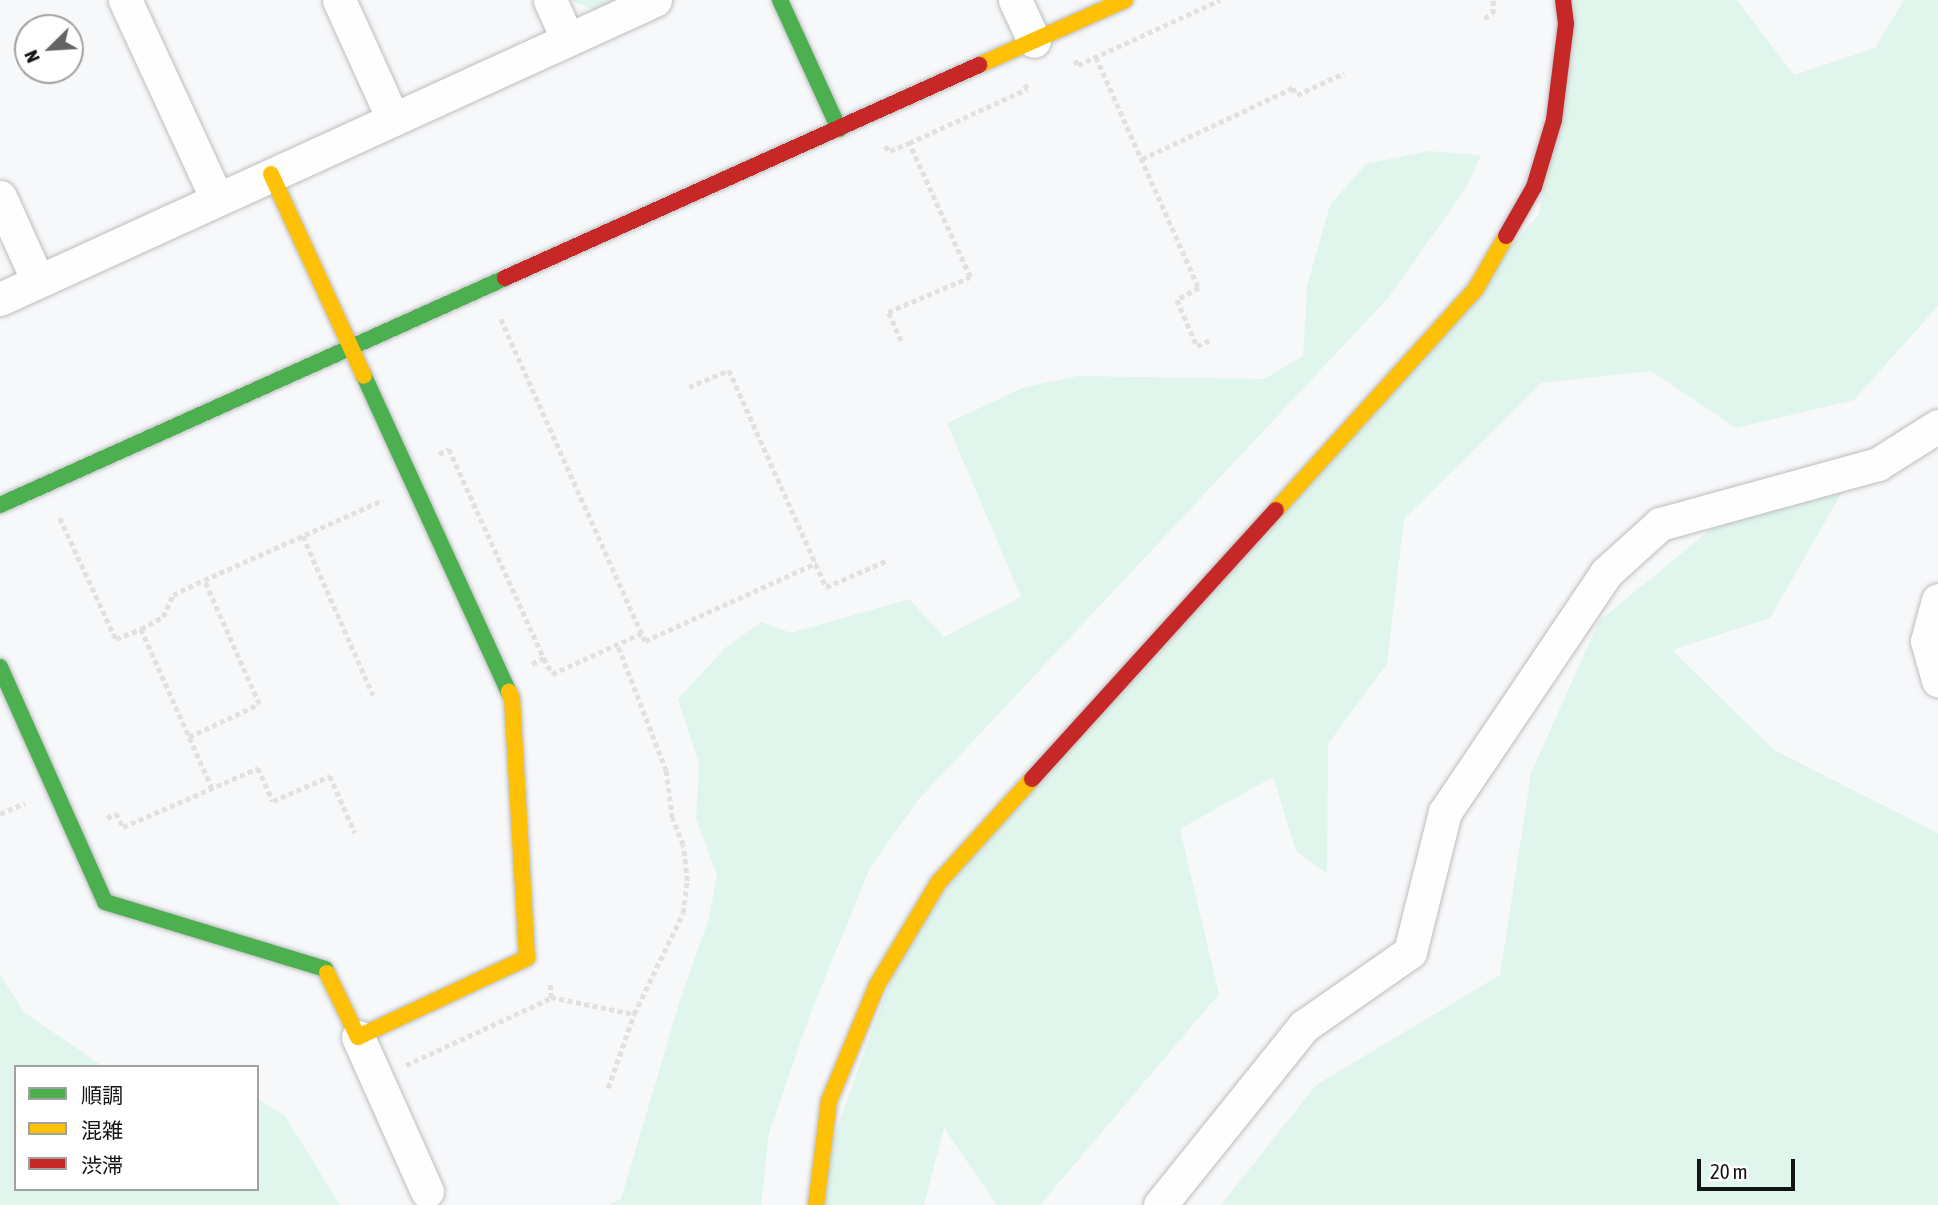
<!DOCTYPE html>
<meta charset="utf-8">
<style>
body{margin:0}
#map{position:relative;width:1938px;height:1205px;overflow:hidden;background:#f7f8fa;font-family:"Asap Condensed","Noto Sans JP",sans-serif}
div>[style]{position:absolute}
[style*='--x']{left:calc(var(--x)*1px);top:calc(var(--y)*1px);width:calc(var(--w)*1px);rotate:calc(var(--a)*1deg)}
.green>*{inset:0;background:#e0f5ec}
.path>*{height:4.5px;margin-top:-2.25px;transform-origin:0;background:repeating-linear-gradient(90deg,#e1e1e1 0 5px,transparent 0 8.5px)}
.roads{filter:drop-shadow(0 0 2px #bcbdbe) drop-shadow(0 0 2px #bcbdbe)}
.street>*{height:33px;margin:-16.5px;padding:0 16.5px;transform-origin:16.5px;border-radius:16.5px;background:#fefefe}
.fast>*{height:16px;margin:-8px;padding:0 8px;transform-origin:8px;border-radius:8px;background:#4caf50}
.slow>*{height:16px;margin:-8px;padding:0 8px;transform-origin:8px;border-radius:8px;background:#ffc107}
.jam>*{height:16px;margin:-8px;padding:0 8px;transform-origin:8px;border-radius:8px;background:#c62828}
span{translate:-50% -50%;white-space:nowrap;text-align:center;line-height:1.15;-webkit-text-stroke:5px #fff;paint-order:stroke}
.legend{position:absolute;left:14px;top:1065px;width:245px;height:126px;box-sizing:border-box;background:#fff;border:2px solid #a1a1a1;margin:0;padding:9px 12px;list-style:none;font-size:21px;color:#131415}
.legend li{display:flex;align-items:center;gap:14px;height:35px}
.legend b{width:35px;border:2px solid #a1a1a1}
.north{position:absolute;left:14px;top:14px;width:70px;height:70px;box-sizing:border-box;background:#fff;border:2px solid #a1a1a1;border-radius:50%;rotate:246deg;font-size:19px;font-weight:700;line-height:28px;text-align:center;color:#131415}
.north::after{content:'';display:block;margin:auto;width:24px;height:32px;background:#636465;clip-path:polygon(50% 0,100% 100%,50% 72%,0 100%)}
.scale{position:absolute;left:1697px;top:1159px;width:98px;height:32px;box-sizing:border-box;border:4px solid #131415;border-top:0;padding-left:9px;font-size:21px;line-height:24px;white-space:nowrap;color:#131415;-webkit-text-stroke:5px #fff;paint-order:stroke}
</style>
<div id="map">
<div class="green">
<i style="clip-path:polygon(569px 0,622px 0,598px 11px)"></i>
<i style="clip-path:polygon(1575px 0,1737px 0,1794px 75px,1875px 48px,1904px 0,1938px 0,1938px 306px,1854px 400px,1736px 428px,1651px 371px,1541px 383px,1404px 519px,1387px 664px,1328px 744px,1327px 874px,1296px 851px,1273px 777px,1180px 829px,1219px 994px,1040px 1205px,997px 1205px,944px 1128px,924px 1205px,821px 1205px,822px 1169px,910px 927px,1539px 214px)"></i>
<i style="clip-path:polygon(1429px 151px,1481px 155px,1466px 188px,1389px 297px,918px 800px,870px 868px,811px 1012px,769px 1133px,761px 1205px,609px 1205px,621px 1199px,680px 1000px,709px 918px,717px 875px,696px 819px,699px 764px,678px 699px,725px 648px,761px 622px,791px 633px,909px 599px,944px 637px,1021px 597px,947px 423px,1025px 387px,1078px 376px,1264px 379px,1303px 356px,1307px 286px,1330px 205px,1366px 164px)"></i>
<i style="clip-path:polygon(1845px 487px,1770px 618px,1672px 650px,1774px 750px,1938px 833px,1938px 1205px,1221px 1205px,1316px 1085px,1500px 975px,1531px 773px,1599px 621px,1743px 503px)"></i>
<i style="clip-path:polygon(0 975px,25px 1013px,104px 1067px,16px 1067px,16px 1189px,257px 1189px,257px 1098px,285px 1116px,340px 1205px,0 1205px)"></i>
</div>
<div class="path">
<i style="--x:1484;--y:18;--w:10;--a:-24"></i>
<i style="--x:1493;--y:14;--w:14;--a:-90"></i>
<i style="--x:1096;--y:57;--w:253;--a:66"></i>
<i style="--x:1199;--y:288;--w:25;--a:151"></i>
<i style="--x:1177;--y:300;--w:50;--a:66.5"></i>
<i style="--x:1197;--y:346;--w:14;--a:-25"></i>
<i style="--x:1075;--y:60;--w:6;--a:59"></i>
<i style="--x:1078;--y:65;--w:156;--a:-24.6"></i>
<i style="--x:885;--y:146;--w:7;--a:45"></i>
<i style="--x:890;--y:151;--w:21;--a:-23"></i>
<i style="--x:909;--y:143;--w:130;--a:-24.6"></i>
<i style="--x:1027;--y:89;--w:6;--a:-121"></i>
<i style="--x:1142;--y:159;--w:167;--a:-25.2"></i>
<i style="--x:1293;--y:88;--w:8;--a:60"></i>
<i style="--x:1297;--y:95;--w:52;--a:-25.1"></i>
<i style="--x:501;--y:319;--w:353;--a:65.9"></i>
<i style="--x:645;--y:641;--w:188;--a:-24.5"></i>
<i style="--x:901;--y:341;--w:32;--a:-114"></i>
<i style="--x:888;--y:312;--w:89;--a:-23.1"></i>
<i style="--x:970;--y:277;--w:147;--a:-114.5"></i>
<i style="--x:689;--y:387;--w:43;--a:-23"></i>
<i style="--x:729;--y:370;--w:238;--a:65.9"></i>
<i style="--x:826;--y:587;--w:68;--a:-23.5"></i>
<i style="--x:439;--y:454;--w:11;--a:-27"></i>
<i style="--x:449;--y:449;--w:230;--a:65.6"></i>
<i style="--x:60;--y:518;--w:133;--a:65.2"></i>
<i style="--x:116;--y:639;--w:27;--a:-22"></i>
<i style="--x:141;--y:629;--w:174;--a:65.9"></i>
<i style="--x:303;--y:536;--w:174;--a:66.2"></i>
<i style="--x:141;--y:629;--w:25;--a:-29"></i>
<i style="--x:163;--y:617;--w:24;--a:-66"></i>
<i style="--x:173;--y:595;--w:34;--a:-26"></i>
<i style="--x:532;--y:664;--w:13;--a:-27"></i>
<i style="--x:544;--y:658;--w:18;--a:63"></i>
<i style="--x:552;--y:674;--w:99;--a:-24.5"></i>
<i style="--x:189;--y:737;--w:77;--a:-25.2"></i>
<i style="--x:259;--y:704;--w:136;--a:-113.9"></i>
<i style="--x:204;--y:580;--w:196;--a:-24.1"></i>
<i style="--x:0;--y:814;--w:27;--a:-24"></i>
<i style="--x:107;--y:818;--w:10;--a:-29"></i>
<i style="--x:116;--y:813;--w:16;--a:63"></i>
<i style="--x:123;--y:827;--w:147;--a:-23.6"></i>
<i style="--x:258;--y:768;--w:36;--a:66"></i>
<i style="--x:273;--y:801;--w:62;--a:-23.7"></i>
<i style="--x:330;--y:776;--w:62;--a:66.3"></i>
<i style="--x:551;--y:997;--w:85;--a:11.6"></i>
<i style="--x:406;--y:1065;--w:160;--a:-24.8"></i>
<i style="--x:551;--y:998;--w:14;--a:-94"></i>
<i style="--x:608;--y:1088;--w:78;--a:-70.6"></i>
<i style="--x:634;--y:1014;--w:112;--a:-64.1"></i>
<i style="--x:683;--y:913;--w:32;--a:-83"></i>
<i style="--x:687;--y:881;--w:36;--a:-96"></i>
<i style="--x:683;--y:845;--w:29;--a:-112"></i>
<i style="--x:672;--y:818;--w:47;--a:-97.3"></i>
<i style="--x:666;--y:771;--w:136;--a:-111.1"></i>
</div>
<div class="roads">
<div class="street">
<i style="--x:125;--y:0;--w:219;--a:65.2"></i>
<i style="--x:339;--y:0;--w:131;--a:65.6"></i>
<i style="--x:550;--y:0;--w:42;--a:65.9"></i>
<i style="--x:1015;--y:0;--w:45;--a:65.1"></i>
<i style="--x:0;--y:197;--w:92;--a:65.7"></i>
<i style="--x:0;--y:299;--w:720;--a:-24.54"></i>
<i style="--x:1938;--y:600;--w:42;--a:105"></i>
<i style="--x:1927;--y:641;--w:41;--a:74.2"></i>
<i style="--x:358;--y:1037;--w:169;--a:65.9"></i>
<i style="--x:1160;--y:1205;--w:230;--a:-51.2"></i>
<i style="--x:1304;--y:1026;--w:129;--a:-34.9"></i>
<i style="--x:1410;--y:952;--w:144;--a:-76"></i>
<i style="--x:1445;--y:812;--w:288;--a:-56"></i>
<i style="--x:1606;--y:573;--w:73;--a:-42.2"></i>
<i style="--x:1660;--y:524;--w:226;--a:-15.4"></i>
<i style="--x:1878;--y:464;--w:71;--a:-32.3"></i>
</div>
<div class="fast">
<i style="--x:780;--y:0;--w:142;--a:65.4"></i>
<i style="--x:364;--y:376;--w:348;--a:65.4"></i>
<i style="--x:0;--y:505;--w:554;--a:-24.2"></i>
<i style="--x:0;--y:667;--w:257;--a:65.9"></i>
<i style="--x:105;--y:902;--w:230;--a:16.9"></i>
<i style="--x:325;--y:969;--w:4;--a:63"></i>
</div>
<div class="slow">
<i style="--x:979;--y:65;--w:160;--a:-24"></i>
<i style="--x:271;--y:174;--w:222;--a:65.3"></i>
<i style="--x:1276;--y:510;--w:297;--a:-47.9"></i>
<i style="--x:1475;--y:290;--w:62;--a:-60.1"></i>
<i style="--x:327;--y:973;--w:71;--a:64.2"></i>
<i style="--x:358;--y:1037;--w:187;--a:-25.1"></i>
<i style="--x:527;--y:958;--w:259;--a:-93.3"></i>
<i style="--x:512;--y:699;--w:8;--a:-113"></i>
<i style="--x:816;--y:1205;--w:105;--a:-82.9"></i>
<i style="--x:829;--y:1101;--w:126;--a:-67.5"></i>
<i style="--x:877;--y:985;--w:119;--a:-59.1"></i>
<i style="--x:938;--y:883;--w:140;--a:-47.9"></i>
</div>
<div class="jam">
<i style="--x:1506;--y:236;--w:56;--a:-60.3"></i>
<i style="--x:1534;--y:187;--w:70;--a:-73.4"></i>
<i style="--x:1554;--y:120;--w:97;--a:-82.9"></i>
<i style="--x:1566;--y:24;--w:24;--a:-97"></i>
<i style="--x:505;--y:278;--w:520;--a:-24.2"></i>
<i style="--x:1032;--y:779;--w:363;--a:-47.8"></i>
</div>
</div>
<ul class="legend">
<li><b style="height:9px;background:#4caf50"></b>順調</li>
<li><b style="height:9px;background:#ffc107"></b>混雑</li>
<li><b style="height:9px;background:#c62828"></b>渋滞</li>
</ul>
<div class="north">N</div>
<div class="scale">20 m</div>
</div>
